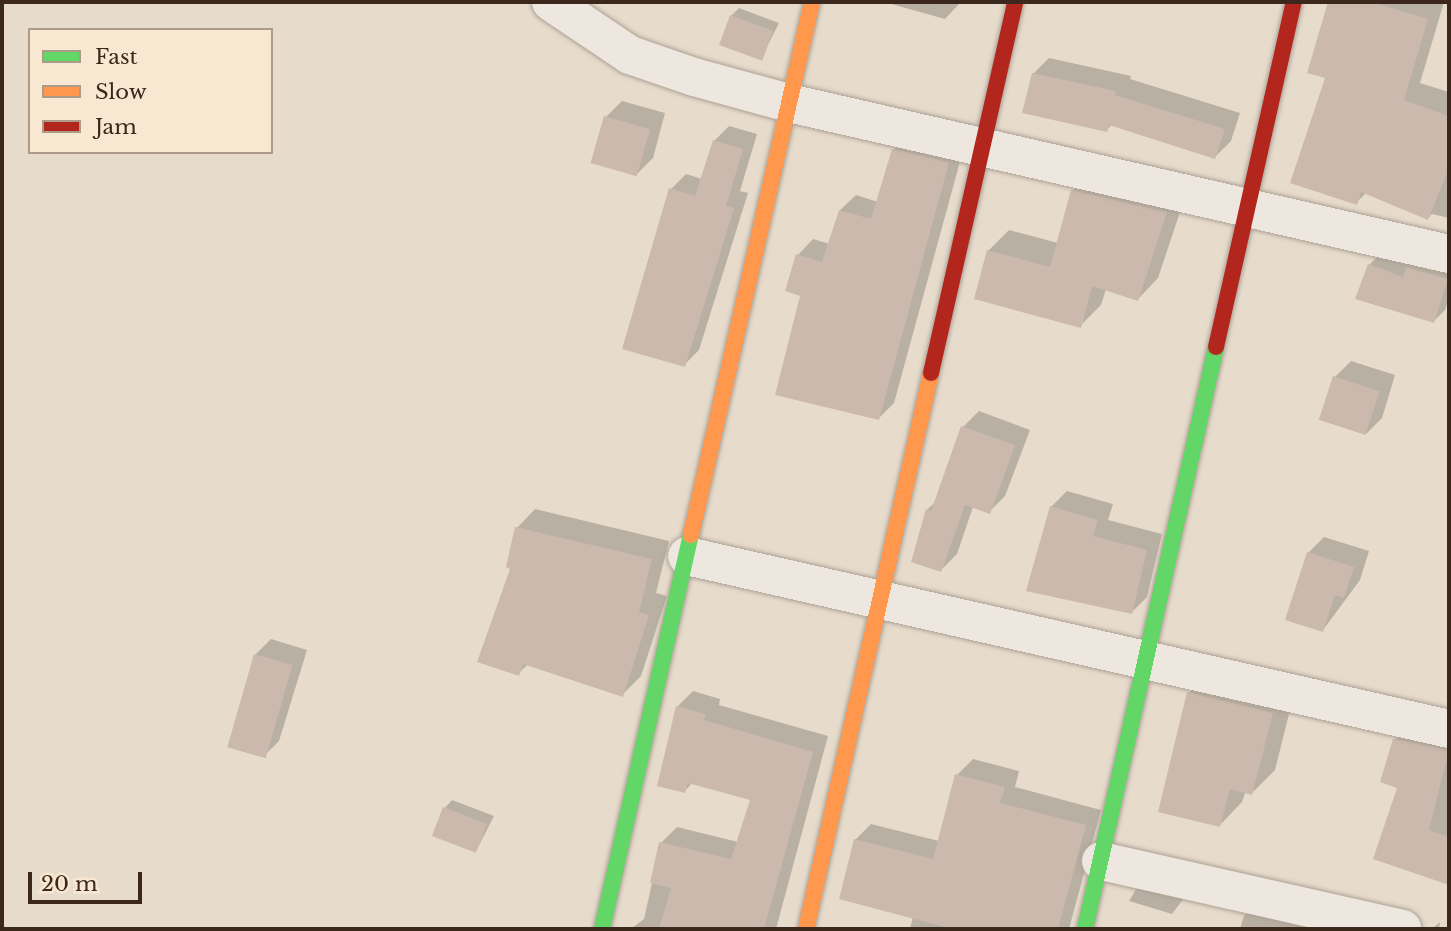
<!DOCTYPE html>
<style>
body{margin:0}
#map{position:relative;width:1451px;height:931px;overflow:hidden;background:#e7dccc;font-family:"Libre Baskerville",serif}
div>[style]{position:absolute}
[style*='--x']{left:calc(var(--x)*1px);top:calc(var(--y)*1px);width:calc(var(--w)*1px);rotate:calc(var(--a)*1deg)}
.shadow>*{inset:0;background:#0003}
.building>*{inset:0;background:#ccb9ad;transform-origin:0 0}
.roads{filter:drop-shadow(0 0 2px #aca195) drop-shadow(0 0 2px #aca195)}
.street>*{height:38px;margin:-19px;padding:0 19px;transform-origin:19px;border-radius:19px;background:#eee7df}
.fast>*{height:16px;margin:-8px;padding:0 8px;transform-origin:8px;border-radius:8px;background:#63d668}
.slow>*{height:16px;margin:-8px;padding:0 8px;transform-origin:8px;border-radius:8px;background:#ff974d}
.jam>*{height:16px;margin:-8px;padding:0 8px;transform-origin:8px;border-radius:8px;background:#b3261e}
span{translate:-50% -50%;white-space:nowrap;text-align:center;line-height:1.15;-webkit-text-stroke:7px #f9e8d1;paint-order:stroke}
.frame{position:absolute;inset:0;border:4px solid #3c271c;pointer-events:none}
.legend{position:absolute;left:28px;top:28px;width:245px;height:126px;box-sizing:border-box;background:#f9e8d1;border:2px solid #ad9b89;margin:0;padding:9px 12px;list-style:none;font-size:21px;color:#3c271c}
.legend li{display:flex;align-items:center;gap:14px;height:35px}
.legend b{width:35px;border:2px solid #ad9b89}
.scale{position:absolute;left:28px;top:872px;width:114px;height:32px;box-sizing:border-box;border:4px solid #3c271c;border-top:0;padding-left:9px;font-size:21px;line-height:24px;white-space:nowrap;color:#3c271c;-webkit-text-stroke:5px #f9e8d1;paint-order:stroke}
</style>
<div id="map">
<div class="shadow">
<i style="clip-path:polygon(884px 2px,961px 2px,945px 19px)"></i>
<i style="clip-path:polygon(1330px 2px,1444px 2px,1420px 83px,1449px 92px,1449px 218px,1432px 214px,1428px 218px,1367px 192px,1356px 203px,1328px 77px,1309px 72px)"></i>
<i style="clip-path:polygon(739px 8px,779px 23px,761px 59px,731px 16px)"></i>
<i style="clip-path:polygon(1049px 58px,1131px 76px,1130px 79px,1240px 113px,1231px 141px,1215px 157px,1112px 124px,1107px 130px,1033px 74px)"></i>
<i style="clip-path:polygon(622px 101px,665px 113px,653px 158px,637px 174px,606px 117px)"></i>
<i style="clip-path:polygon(729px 126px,757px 134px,740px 191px,748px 193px,699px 350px,684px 365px,671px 189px,686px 174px,702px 179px,714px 141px)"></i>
<i style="clip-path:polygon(909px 134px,964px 147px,894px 403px,879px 418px,802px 295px,798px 255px,813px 239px,830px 244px,840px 210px,856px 195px,878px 202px,893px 150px)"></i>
<i style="clip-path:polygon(1093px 170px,1187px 191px,1158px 278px,1138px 299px,1106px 289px,1101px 305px,1080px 326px,988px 251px,1009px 230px,1058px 243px,1072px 191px)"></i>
<i style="clip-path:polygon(1381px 253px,1449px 265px,1449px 297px,1445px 310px,1434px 321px,1369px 265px)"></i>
<i style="clip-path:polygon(1351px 361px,1395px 375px,1382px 418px,1366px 434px,1335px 377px)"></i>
<i style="clip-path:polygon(979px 411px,1030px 430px,1005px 496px,989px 512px,973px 507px,957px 554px,941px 570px,927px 510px,937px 500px,963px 427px)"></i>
<i style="clip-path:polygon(1067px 491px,1113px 504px,1108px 520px,1162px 534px,1147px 597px,1131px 613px,1051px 507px)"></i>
<i style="clip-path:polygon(535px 509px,669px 541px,656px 593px,667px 596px,641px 676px,622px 695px,528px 664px,518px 674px,513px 567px,517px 528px)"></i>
<i style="clip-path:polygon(1324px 537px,1369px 551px,1360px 580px,1323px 630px,1308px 553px)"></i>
<i style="clip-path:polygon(271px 639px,307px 650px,279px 741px,263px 757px,255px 655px)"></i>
<i style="clip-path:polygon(1212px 670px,1295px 690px,1275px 770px,1252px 793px,1246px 791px,1242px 802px,1219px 826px,1189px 693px)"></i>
<i style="clip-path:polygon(693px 691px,720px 699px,719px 705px,828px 736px,776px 929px,631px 929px,644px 919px,661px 843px,677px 827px,738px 842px,752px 799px,693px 782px,684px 792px,677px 707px)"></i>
<i style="clip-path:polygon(1415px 719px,1449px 727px,1449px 883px,1375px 858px,1399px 787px,1395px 740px)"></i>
<i style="clip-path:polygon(973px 759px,1019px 771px,1015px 787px,1101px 810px,1069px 929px,910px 929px,913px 916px,855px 840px,871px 824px,939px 841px,957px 775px)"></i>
<i style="clip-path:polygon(452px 800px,494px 816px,476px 851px,445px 808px)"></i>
<i style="clip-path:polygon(1140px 883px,1187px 894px,1172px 914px,1129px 901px)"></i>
<i style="clip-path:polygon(1265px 895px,1289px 923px,1312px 929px,1240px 929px,1244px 916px)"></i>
<i style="clip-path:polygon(1440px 922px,1439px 929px,1432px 929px)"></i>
</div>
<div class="building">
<i style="clip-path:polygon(1328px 2px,1372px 2px,1428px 19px,1404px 100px,1449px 116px,1449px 168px,1428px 220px,1361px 192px,1357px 205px,1290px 183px,1325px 78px,1307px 73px)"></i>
<i style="left:730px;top:15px;width:46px;height:32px;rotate:20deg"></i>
<i style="clip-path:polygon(1032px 73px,1116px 91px,1115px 95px,1225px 129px,1215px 159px,1109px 125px,1107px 132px,1022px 113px)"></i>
<i style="left:604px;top:116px;width:48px;height:49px;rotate:16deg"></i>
<i style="clip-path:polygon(713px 140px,743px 149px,726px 206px,734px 208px,685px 367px,622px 349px,669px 188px,695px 196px)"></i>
<i style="clip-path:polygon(892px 149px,949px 162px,879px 420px,775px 395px,800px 296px,785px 291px,796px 254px,822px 262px,839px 210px,871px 219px)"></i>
<i style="clip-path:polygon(1071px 190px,1167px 212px,1138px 301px,1092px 286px,1081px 328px,974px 299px,987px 250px,1050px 267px)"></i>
<i style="clip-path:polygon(1368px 264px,1403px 277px,1406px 267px,1448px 279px,1434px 323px,1355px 299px)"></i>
<i style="left:1333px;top:376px;width:49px;height:46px;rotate:18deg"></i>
<i style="clip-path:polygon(961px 426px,1015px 445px,990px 514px,965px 505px,941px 572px,911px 562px,926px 509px,931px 511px)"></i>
<i style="clip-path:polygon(1050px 506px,1098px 520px,1093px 536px,1147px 550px,1132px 614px,1026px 591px)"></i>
<i style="clip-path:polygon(515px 527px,652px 559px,639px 612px,649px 615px,623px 697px,523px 664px,519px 676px,477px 662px,510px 569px,506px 567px)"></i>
<i style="clip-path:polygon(1307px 552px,1354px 567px,1344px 598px,1335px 595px,1323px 632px,1285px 620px)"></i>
<i style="left:254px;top:654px;width:40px;height:97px;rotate:16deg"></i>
<i style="clip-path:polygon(1187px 692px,1273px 713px,1252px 795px,1230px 789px,1220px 827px,1158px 812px)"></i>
<i style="clip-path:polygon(676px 706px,706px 714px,704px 720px,813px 752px,764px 929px,659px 929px,671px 888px,650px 883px,659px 842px,731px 859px,750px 800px,688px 783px,685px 793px,657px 786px)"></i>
<i style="clip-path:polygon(1393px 739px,1449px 750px,1429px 830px,1449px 837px,1449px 885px,1373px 859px,1397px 788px,1380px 782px)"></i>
<i style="clip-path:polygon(955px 774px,1005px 787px,1000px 803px,1086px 825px,1058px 929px,952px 929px,839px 899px,854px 839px,933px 859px)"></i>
<i style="left:443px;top:807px;width:47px;height:31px;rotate:21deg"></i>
</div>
<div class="roads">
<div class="street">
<i style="--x:551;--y:2;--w:95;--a:33.9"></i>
<i style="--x:630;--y:55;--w:68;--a:19"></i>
<i style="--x:694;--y:77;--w:98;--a:15.3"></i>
<i style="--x:789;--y:103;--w:677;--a:12.89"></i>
<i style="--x:687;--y:556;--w:781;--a:12.79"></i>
<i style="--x:1101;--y:861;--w:309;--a:12.7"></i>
</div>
<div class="fast">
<i style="--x:602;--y:929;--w:404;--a:-77.3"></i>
<i style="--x:1085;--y:929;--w:597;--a:-77.31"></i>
</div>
<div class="slow">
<i style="--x:691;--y:535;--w:547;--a:-77.21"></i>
<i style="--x:806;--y:929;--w:570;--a:-77.33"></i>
</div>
<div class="jam">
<i style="--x:1216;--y:347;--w:354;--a:-77.3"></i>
<i style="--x:931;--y:373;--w:380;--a:-77.2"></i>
</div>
</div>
<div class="frame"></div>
<ul class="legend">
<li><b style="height:9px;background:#63d668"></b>Fast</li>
<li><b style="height:9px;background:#ff974d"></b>Slow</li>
<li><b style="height:9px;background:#b3261e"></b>Jam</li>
</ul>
<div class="scale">20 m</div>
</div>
